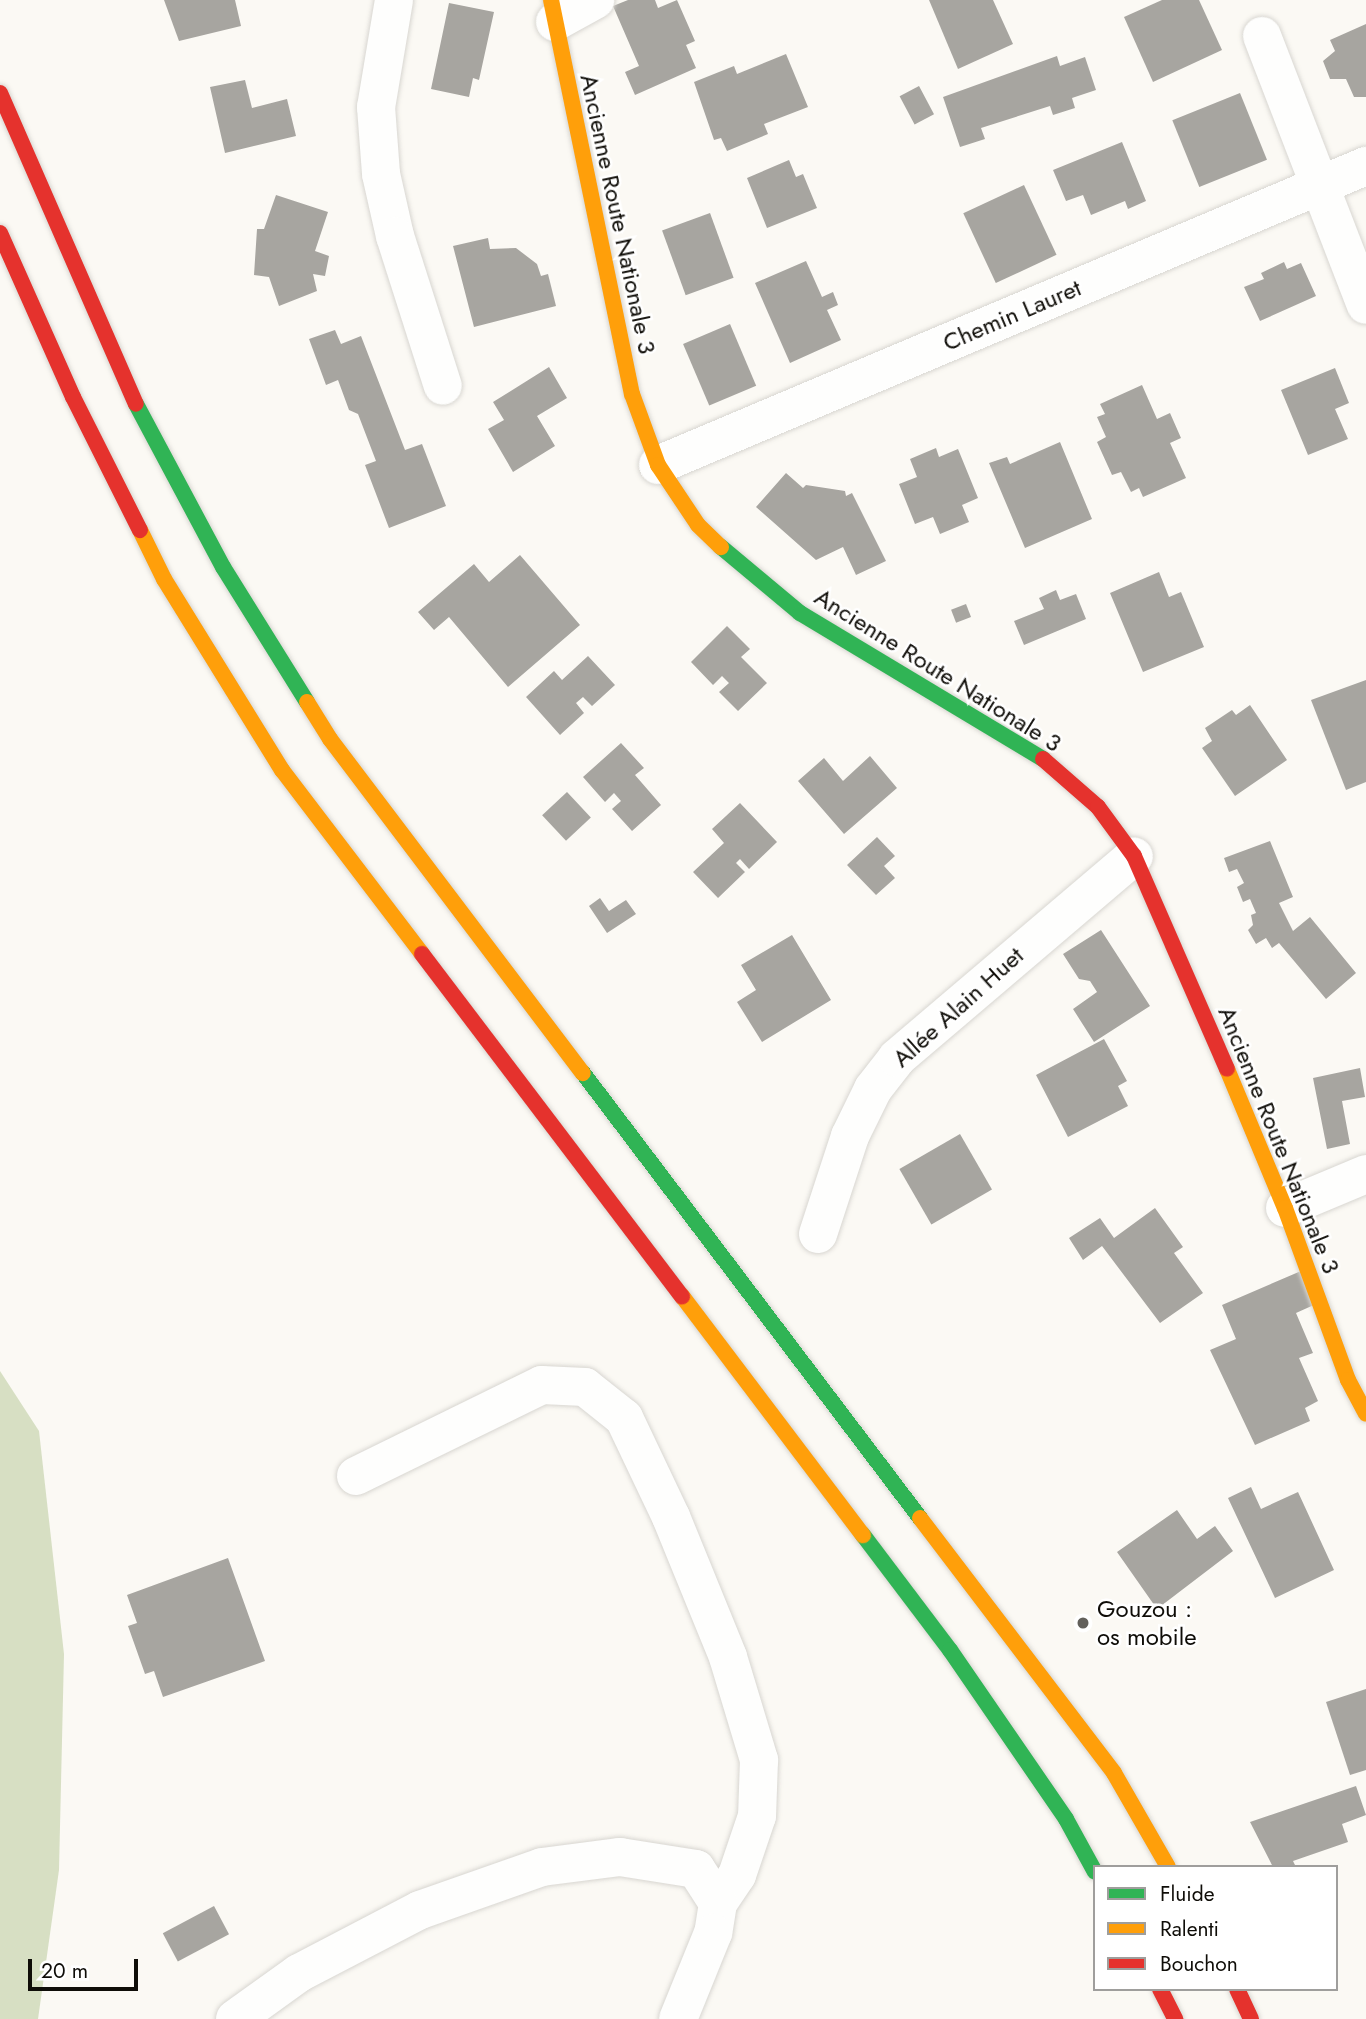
<!DOCTYPE html>
<meta charset="utf-8">
<style>
body{margin:0}
#map{position:relative;width:1366px;height:2019px;overflow:hidden;background:#fbf9f4;font-family:Jost,sans-serif}
div>[style]{position:absolute}
[style*='--x']{left:calc(var(--x)*1px);top:calc(var(--y)*1px);width:calc(var(--w)*1px);rotate:calc(var(--a)*1deg)}
.forest>*{inset:0;background:#d7dfc3}
.building>*{inset:0;background:#a7a5a0;transform-origin:0 0}
.roads{filter:drop-shadow(0 0 2px #d8d6d1) drop-shadow(0 0 2px #d8d6d1)}
.street>*{height:38px;margin:-19px;padding:0 19px;transform-origin:19px;border-radius:19px;background:#fefefd}
.fast>*{height:16px;margin:-8px;padding:0 8px;transform-origin:8px;border-radius:8px;background:#30b455}
.slow>*{height:16px;margin:-8px;padding:0 8px;transform-origin:8px;border-radius:8px;background:#ff9f0a}
.jam>*{height:16px;margin:-8px;padding:0 8px;transform-origin:8px;border-radius:8px;background:#e5322d}
.dots>*{width:19px;height:19px;translate:-50% -50%;box-sizing:border-box;border:4px solid #fff;border-radius:50%}
span{translate:-50% -50%;white-space:nowrap;text-align:center;line-height:1.15;-webkit-text-stroke:5px #fff;paint-order:stroke}
.street-label{font-size:24px;color:#0f0d08}
.poi-label{font-size:24px;color:#0f0d08}
.left{translate:0 -50%;text-align:left}
.legend{position:absolute;left:1093px;top:1865px;width:245px;height:126px;box-sizing:border-box;background:#fff;border:2px solid #9f9e9c;margin:0;padding:9px 12px;list-style:none;font-size:21px;color:#0f0d08}
.legend li{display:flex;align-items:center;gap:14px;height:35px}
.legend b{width:35px;border:2px solid #9f9e9c}
.scale{position:absolute;left:28px;top:1959px;width:110px;height:32px;box-sizing:border-box;border:4px solid #0f0d08;border-top:0;padding-left:9px;font-size:21px;line-height:24px;white-space:nowrap;color:#0f0d08;-webkit-text-stroke:5px #fff;paint-order:stroke}
</style>
<div id="map">
<div class="forest">
<i style="clip-path:polygon(0 1371px,39px 1431px,64px 1654px,59px 1870px,38px 2019px,0 2019px)"></i>
</div>
<div class="building">
<i style="clip-path:polygon(164px 0,235px 0,241px 26px,179px 41px)"></i>
<i style="clip-path:polygon(628px 0,655px 0,658px 8px,677px 0,695px 41px,686px 45px,696px 68px,635px 95px,625px 72px,639px 66px,613px 6px)"></i>
<i style="clip-path:polygon(929px 0,993px 0,1013px 44px,958px 69px)"></i>
<i style="clip-path:polygon(1162px 0,1199px 0,1222px 50px,1153px 82px,1124px 17px)"></i>
<i style="clip-path:polygon(449px 3px,494px 12px,479px 80px,473px 78px,469px 97px,431px 89px)"></i>
<i style="clip-path:polygon(1366px 24px,1366px 97px,1354px 97px,1346px 79px,1330px 79px,1323px 61px,1335px 51px,1330px 40px)"></i>
<i style="clip-path:polygon(786px 54px,808px 107px,764px 124px,768px 134px,727px 151px,721px 138px,714px 140px,694px 82px,734px 66px,737px 74px)"></i>
<i style="clip-path:polygon(1057px 56px,1060px 66px,1085px 57px,1096px 90px,1072px 98px,1075px 108px,1053px 115px,1050px 106px,981px 128px,985px 139px,960px 147px,943px 97px)"></i>
<i style="clip-path:polygon(245px 80px,252px 108px,287px 99px,296px 136px,225px 153px,210px 87px)"></i>
<i style="left:919px;top:86px;width:32px;height:22px;rotate:62deg"></i>
<i style="left:1240px;top:93px;width:72px;height:73px;rotate:68deg"></i>
<i style="clip-path:polygon(1122px 142px,1146px 201px,1128px 209px,1125px 201px,1091px 215px,1083px 195px,1066px 201px,1053px 170px)"></i>
<i style="clip-path:polygon(789px 160px,796px 177px,803px 174px,817px 208px,767px 228px,747px 178px)"></i>
<i style="left:1024px;top:185px;width:77px;height:67px;rotate:65deg"></i>
<i style="clip-path:polygon(276px 195px,328px 212px,315px 251px,329px 256px,325px 276px,313px 274px,317px 291px,279px 306px,269px 277px,254px 275px,257px 229px,264px 229px)"></i>
<i style="left:710px;top:213px;width:69px;height:51px;rotate:70deg"></i>
<i style="clip-path:polygon(488px 238px,490px 249px,516px 248px,537px 264px,541px 276px,548px 274px,556px 306px,474px 327px,453px 246px)"></i>
<i style="clip-path:polygon(806px 261px,822px 297px,833px 292px,838px 305px,827px 310px,841px 340px,790px 363px,755px 283px)"></i>
<i style="clip-path:polygon(1284px 262px,1287px 269px,1301px 263px,1316px 296px,1260px 321px,1244px 287px,1264px 279px,1261px 273px)"></i>
<i style="left:730px;top:324px;width:67px;height:51px;rotate:67deg"></i>
<i style="clip-path:polygon(335px 330px,341px 344px,361px 336px,405px 450px,422px 444px,446px 506px,389px 528px,365px 465px,376px 461px,358px 414px,349px 410px,338px 380px,326px 385px,309px 339px)"></i>
<i style="clip-path:polygon(549px 367px,567px 398px,537px 416px,555px 446px,513px 472px,488px 429px,504px 420px,493px 402px)"></i>
<i style="clip-path:polygon(1335px 368px,1349px 403px,1335px 409px,1348px 439px,1308px 455px,1281px 390px)"></i>
<i style="clip-path:polygon(1142px 385px,1157px 419px,1170px 413px,1181px 438px,1170px 443px,1186px 478px,1143px 497px,1139px 488px,1131px 492px,1121px 472px,1112px 475px,1097px 442px,1106px 437px,1097px 417px,1105px 414px,1100px 404px)"></i>
<i style="clip-path:polygon(1060px 442px,1092px 519px,1025px 548px,989px 463px,1007px 457px,1010px 464px)"></i>
<i style="clip-path:polygon(936px 448px,939px 457px,958px 449px,978px 498px,962px 505px,969px 522px,940px 534px,933px 517px,915px 524px,899px 484px,917px 477px,910px 459px)"></i>
<i style="clip-path:polygon(786px 473px,803px 488px,806px 485px,845px 491px,846px 496px,852px 493px,886px 561px,856px 575px,843px 547px,816px 560px,756px 507px)"></i>
<i style="clip-path:polygon(520px 555px,580px 625px,508px 687px,449px 617px,434px 630px,418px 612px,474px 564px,489px 582px)"></i>
<i style="clip-path:polygon(1159px 572px,1169px 597px,1181px 592px,1204px 647px,1143px 672px,1110px 593px)"></i>
<i style="clip-path:polygon(1056px 590px,1060px 600px,1076px 594px,1086px 619px,1024px 645px,1014px 621px,1044px 609px,1039px 598px)"></i>
<i style="left:966px;top:604px;width:14px;height:16px;rotate:69deg"></i>
<i style="clip-path:polygon(727px 626px,750px 649px,741px 657px,767px 683px,738px 711px,719px 692px,729px 683px,722px 676px,713px 685px,691px 662px)"></i>
<i style="clip-path:polygon(588px 656px,615px 685px,592px 706px,583px 697px,576px 703px,584px 713px,560px 735px,526px 697px,554px 671px,562px 680px)"></i>
<i style="clip-path:polygon(1366px 680px,1366px 782px,1346px 790px,1311px 700px)"></i>
<i style="clip-path:polygon(1250px 705px,1287px 760px,1235px 796px,1202px 748px,1212px 741px,1205px 728px,1232px 710px,1236px 715px)"></i>
<i style="clip-path:polygon(621px 743px,644px 768px,635px 775px,661px 805px,632px 831px,612px 809px,621px 801px,614px 793px,605px 802px,583px 777px)"></i>
<i style="clip-path:polygon(870px 756px,897px 788px,844px 834px,798px 781px,824px 758px,843px 781px)"></i>
<i style="left:567px;top:792px;width:35px;height:34px;rotate:47deg"></i>
<i style="clip-path:polygon(740px 803px,777px 842px,749px 869px,740px 859px,736px 863px,745px 872px,718px 898px,693px 872px,724px 843px,712px 829px)"></i>
<i style="clip-path:polygon(877px 837px,895px 856px,884px 866px,895px 878px,876px 895px,847px 865px)"></i>
<i style="clip-path:polygon(1270px 841px,1293px 897px,1279px 903px,1293px 931px,1310px 917px,1356px 973px,1326px 999px,1279px 943px,1272px 948px,1266px 938px,1256px 944px,1248px 930px,1253px 925px,1251px 915px,1256px 913px,1250px 899px,1243px 902px,1237px 887px,1244px 883px,1237px 869px,1229px 872px,1224px 858px)"></i>
<i style="clip-path:polygon(600px 898px,609px 911px,626px 900px,636px 914px,607px 933px,589px 906px)"></i>
<i style="clip-path:polygon(1101px 930px,1150px 1006px,1094px 1042px,1073px 1009px,1097px 992px,1090px 981px,1079px 979px,1063px 954px)"></i>
<i style="clip-path:polygon(792px 935px,831px 1000px,762px 1042px,737px 1002px,756px 990px,741px 965px)"></i>
<i style="clip-path:polygon(1104px 1039px,1127px 1081px,1118px 1086px,1128px 1106px,1068px 1137px,1036px 1075px)"></i>
<i style="clip-path:polygon(1360px 1068px,1365px 1097px,1342px 1101px,1350px 1144px,1327px 1149px,1313px 1078px)"></i>
<i style="left:960px;top:1134px;width:64px;height:70px;rotate:60deg"></i>
<i style="clip-path:polygon(1155px 1208px,1183px 1247px,1174px 1253px,1203px 1293px,1160px 1323px,1102px 1246px,1083px 1260px,1069px 1238px,1100px 1218px,1114px 1238px)"></i>
<i style="clip-path:polygon(1301px 1271px,1316px 1304px,1296px 1313px,1313px 1353px,1299px 1358px,1318px 1401px,1305px 1408px,1310px 1421px,1255px 1445px,1210px 1350px,1236px 1339px,1222px 1305px)"></i>
<i style="clip-path:polygon(1251px 1487px,1261px 1509px,1298px 1492px,1334px 1570px,1275px 1598px,1228px 1498px)"></i>
<i style="clip-path:polygon(1177px 1510px,1197px 1539px,1215px 1526px,1233px 1551px,1157px 1609px,1117px 1552px)"></i>
<i style="clip-path:polygon(228px 1558px,265px 1661px,163px 1697px,154px 1671px,145px 1674px,128px 1626px,137px 1623px,127px 1595px)"></i>
<i style="clip-path:polygon(1366px 1689px,1366px 1770px,1350px 1775px,1326px 1702px)"></i>
<i style="clip-path:polygon(1356px 1786px,1366px 1815px,1342px 1824px,1348px 1842px,1293px 1861px,1296px 1867px,1273px 1867px,1250px 1822px)"></i>
<i style="left:214px;top:1906px;width:32px;height:58px;rotate:62deg"></i>
</div>
<div class="roads">
<div class="street">
<i style="--x:394;--y:0;--w:109;--a:99.5"></i>
<i style="--x:376;--y:107;--w:67;--a:85.7"></i>
<i style="--x:381;--y:174;--w:64;--a:77.3"></i>
<i style="--x:395;--y:236;--w:157;--a:72.3"></i>
<i style="--x:555;--y:22;--w:46;--a:-28.8"></i>
<i style="--x:1262;--y:36;--w:288;--a:68.9"></i>
<i style="--x:658;--y:465;--w:769;--a:-22.9"></i>
<i style="--x:1285;--y:1208;--w:88;--a:-22.8"></i>
<i style="--x:818;--y:1234;--w:103;--a:-71.9"></i>
<i style="--x:850;--y:1136;--w:52;--a:-63.9"></i>
<i style="--x:873;--y:1089;--w:39;--a:-52"></i>
<i style="--x:897;--y:1058;--w:311;--a:-40.4"></i>
<i style="--x:356;--y:1476;--w:207;--a:-26.1"></i>
<i style="--x:542;--y:1385;--w:43;--a:2.7"></i>
<i style="--x:585;--y:1387;--w:50;--a:38.5"></i>
<i style="--x:624;--y:1418;--w:110;--a:64.6"></i>
<i style="--x:671;--y:1517;--w:151;--a:67.8"></i>
<i style="--x:728;--y:1657;--w:108;--a:73.2"></i>
<i style="--x:759;--y:1760;--w:56;--a:92"></i>
<i style="--x:757;--y:1816;--w:62;--a:108.7"></i>
<i style="--x:737;--y:1875;--w:34;--a:124"></i>
<i style="--x:235;--y:2019;--w:79;--a:-35.7"></i>
<i style="--x:299;--y:1973;--w:136;--a:-27.5"></i>
<i style="--x:420;--y:1910;--w:129;--a:-19.4"></i>
<i style="--x:542;--y:1867;--w:79;--a:-7.3"></i>
<i style="--x:620;--y:1857;--w:77;--a:9"></i>
<i style="--x:696;--y:1869;--w:40;--a:57.1"></i>
<i style="--x:718;--y:1903;--w:30;--a:99"></i>
<i style="--x:713;--y:1933;--w:93;--a:112.1"></i>
</div>
<div class="fast">
<i style="--x:136;--y:404;--w:185;--a:61.9"></i>
<i style="--x:223;--y:567;--w:159;--a:58.1"></i>
<i style="--x:721;--y:547;--w:103;--a:39.9"></i>
<i style="--x:800;--y:613;--w:283;--a:31"></i>
<i style="--x:583;--y:1073;--w:558;--a:52.86"></i>
<i style="--x:863;--y:1535;--w:144;--a:52.9"></i>
<i style="--x:950;--y:1650;--w:205;--a:55.5"></i>
<i style="--x:1066;--y:1819;--w:60;--a:61.3"></i>
</div>
<div class="slow">
<i style="--x:551;--y:0;--w:402;--a:78.4"></i>
<i style="--x:632;--y:394;--w:76;--a:69.9"></i>
<i style="--x:658;--y:465;--w:72;--a:56.3"></i>
<i style="--x:698;--y:525;--w:32;--a:44"></i>
<i style="--x:140;--y:530;--w:55;--a:63.9"></i>
<i style="--x:164;--y:579;--w:225;--a:58.3"></i>
<i style="--x:282;--y:770;--w:231;--a:52.7"></i>
<i style="--x:307;--y:702;--w:44;--a:58.1"></i>
<i style="--x:330;--y:739;--w:419;--a:52.9"></i>
<i style="--x:1227;--y:1069;--w:151;--a:67.4"></i>
<i style="--x:1285;--y:1208;--w:183;--a:69.9"></i>
<i style="--x:1348;--y:1380;--w:38;--a:62"></i>
<i style="--x:682;--y:1296;--w:300;--a:52.9"></i>
<i style="--x:920;--y:1518;--w:320;--a:52.7"></i>
<i style="--x:1114;--y:1773;--w:108;--a:60.1"></i>
</div>
<div class="jam">
<i style="--x:0;--y:93;--w:339;--a:66.4"></i>
<i style="--x:0;--y:233;--w:180;--a:66"></i>
<i style="--x:73;--y:397;--w:149;--a:63.3"></i>
<i style="--x:1043;--y:759;--w:73;--a:41.1"></i>
<i style="--x:1098;--y:807;--w:61;--a:53.7"></i>
<i style="--x:1134;--y:856;--w:232;--a:66.4"></i>
<i style="--x:422;--y:954;--w:430;--a:52.8"></i>
<i style="--x:1160;--y:1989;--w:34;--a:63"></i>
<i style="--x:1237;--y:1989;--w:33;--a:65"></i>
</div>
</div>
<div class="dots">
<i style="left:1083px;top:1623px;background:#62605b"></i>
</div>
<div class="street-label">
<span style="left:618px;top:214px;rotate:78deg">Ancienne Route Nationale 3</span>
<span style="left:1012px;top:315px;rotate:-23deg">Chemin Lauret</span>
<span style="left:938px;top:670px;rotate:32deg">Ancienne Route Nationale 3</span>
<span style="left:958px;top:1007px;rotate:-42deg">Allée Alain Huet</span>
<span style="left:1279px;top:1140px;rotate:68deg">Ancienne Route Nationale 3</span>
</div>
<div class="poi-label">
<span class="left" style="left:1097px;top:1623px">Gouzou :<br>os mobile</span>
</div>
<ul class="legend">
<li><b style="height:9px;background:#30b455"></b>Fluide</li>
<li><b style="height:9px;background:#ff9f0a"></b>Ralenti</li>
<li><b style="height:9px;background:#e5322d"></b>Bouchon</li>
</ul>
<div class="scale">20 m</div>
</div>
